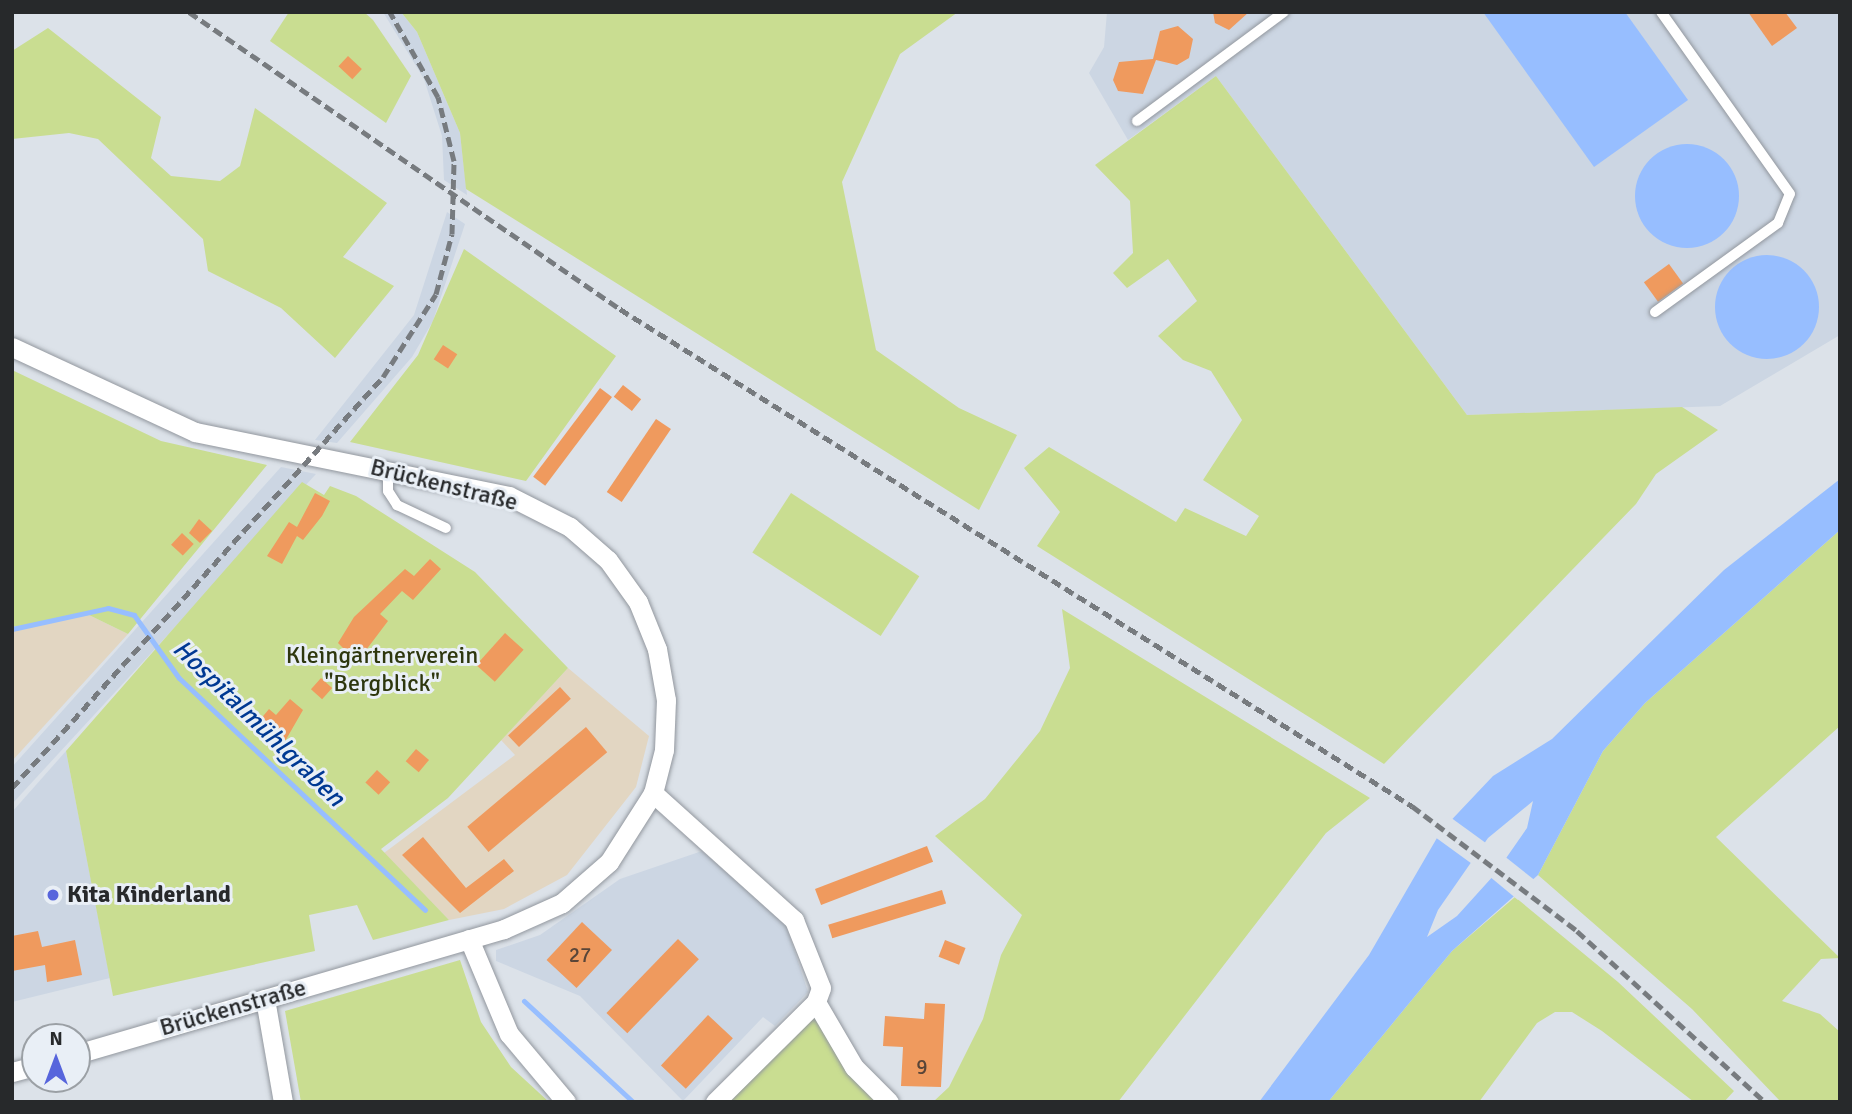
<!DOCTYPE html>
<meta charset="utf-8">
<style>
body{margin:0}
#map{position:relative;width:1852px;height:1114px;overflow:hidden;background:#dce2e9;font-family:Signika,sans-serif}
div>[style]{position:absolute}
[style*='--x']{left:calc(var(--x)*1px);top:calc(var(--y)*1px);width:calc(var(--w)*1px);rotate:calc(var(--a)*1deg)}
.commercial>*{inset:0;background:#e2d6c2}
.built>*{inset:0;background:#ccd6e3}
.green>*{inset:0;background:#c9dd91;transform-origin:0 0}
.water>*{inset:0;background:#97beff}
.round{border-radius:50%}
.pier>*{inset:0;background:#dce2e9;transform-origin:0 0}
.stream>*{height:5px;margin:-2.5px;padding:0 2.5px;transform-origin:2.5px;border-radius:2.5px;background:#97beff}
.building>*{inset:0;background:#ef9a5e;transform-origin:0 0}
.roads{filter:drop-shadow(0 0 2px #92979e) drop-shadow(0 0 2px #92979e)}
.service>*{height:10px;margin:-5px;padding:0 5px;transform-origin:5px;border-radius:5px;background:#fff}
.minor>*{height:19px;margin:-9.5px;padding:0 9.5px;transform-origin:9.5px;border-radius:9.5px;background:#fff}
.rail>*{height:5px;margin-top:-2.5px;transform-origin:0;background:repeating-linear-gradient(90deg,#777b7f 0 10px,transparent 0 15px)}
.dots>*{width:19px;height:19px;translate:-50% -50%;box-sizing:border-box;border:4px solid #e9eff6;border-radius:50%}
span{translate:-50% -50%;white-space:nowrap;text-align:center;line-height:1.15;-webkit-text-stroke:6px #e9eff6;paint-order:stroke}
.number-label{font-size:21px;color:#594538}
.number-label span{-webkit-text-stroke-width:0}
.street-label{font-size:24px;color:#27292b}
.park-label{font-size:24px;color:#2e370e}
.poi-label{font-size:24px;color:#27292b;font-weight:700}
.left{translate:0 -50%;text-align:left}
.water-label{font-size:26px;color:#003993;font-style:italic}
.frame{position:absolute;inset:0;border:14px solid #27292b;pointer-events:none}
.north{position:absolute;left:21px;top:1023px;width:70px;height:70px;box-sizing:border-box;background:#e9eff6;border:2px solid #9ba0a5;border-radius:50%;rotate:0deg;font-size:19px;font-weight:700;line-height:28px;text-align:center;color:#27292b}
.north::after{content:'';display:block;margin:auto;width:24px;height:32px;background:#5765dc;clip-path:polygon(50% 0,100% 100%,50% 72%,0 100%)}
</style>
<div id="map">
<div class="commercial">
<i style="clip-path:polygon(89px 615px,128px 634px,12px 761px,12px 627px)"></i>
<i style="clip-path:polygon(568px 668px,649px 736px,636px 787px,567px 875px,504px 909px,449px 920px,384px 853px,515px 755px,501px 740px)"></i>
</div>
<div class="built">
<i style="clip-path:polygon(383px 12px,401px 12px,417px 32px,460px 133px,467px 195px,444px 180px,442px 136px,424px 79px)"></i>
<i style="clip-path:polygon(1107px 12px,1840px 12px,1840px 335px,1720px 406px,1467px 415px,1216px 76px,1128px 140px,1089px 73px,1104px 47px)"></i>
<i style="clip-path:polygon(447px 212px,465px 224px,433px 321px,412px 357px,337px 443px,315px 440px,414px 315px)"></i>
<i style="clip-path:polygon(281px 467px,316px 474px,12px 804px,12px 767px)"></i>
<i style="clip-path:polygon(66px 751px,110px 978px,12px 1002px,12px 812px)"></i>
<i style="clip-path:polygon(702px 851px,786px 925px,808px 992px,775px 1026px,763px 1017px,683px 1101px,580px 996px,496px 961px,496px 950px,540px 935px,620px 879px)"></i>
</div>
<div class="green">
<i style="clip-path:polygon(289px 12px,364px 12px,373px 20px,411px 76px,386px 123px,270px 41px)"></i>
<i style="clip-path:polygon(401px 12px,958px 12px,900px 54px,842px 182px,876px 350px,959px 408px,1017px 435px,979px 510px,466px 189px,460px 133px,417px 32px)"></i>
<i style="clip-path:polygon(48px 28px,161px 117px,151px 158px,171px 176px,220px 181px,240px 166px,255px 108px,387px 203px,343px 257px,394px 286px,335px 358px,281px 308px,208px 271px,203px 239px,98px 139px,69px 133px,12px 139px,12px 51px)"></i>
<i style="clip-path:polygon(1216px 76px,1467px 415px,1682px 407px,1718px 430px,1656px 474px,1636px 504px,1384px 764px,1037px 546px,1060px 512px,1024px 468px,1049px 447px,1176px 522px,1185px 508px,1246px 536px,1259px 516px,1203px 480px,1242px 420px,1211px 371px,1183px 360px,1158px 336px,1197px 301px,1168px 259px,1127px 288px,1113px 273px,1133px 253px,1130px 201px,1095px 165px)"></i>
<i style="clip-path:polygon(464px 249px,616px 356px,526px 481px,350px 442px,418px 355px)"></i>
<i style="clip-path:polygon(12px 370px,161px 441px,267px 465px,128px 634px,89px 615px,12px 627px)"></i>
<i style="clip-path:polygon(302px 482px,324px 495px,330px 486px,356px 496px,475px 572px,568px 668px,448px 798px,381px 849px,449px 920px,373px 940px,357px 905px,309px 915px,315px 951px,113px 996px,66px 751px)"></i>
<i style="left:791px;top:493px;width:153px;height:71px;rotate:33deg"></i>
<i style="clip-path:polygon(1840px 530px,1840px 726px,1716px 837px,1840px 958px,1821px 959px,1782px 1001px,1820px 1014px,1840px 1032px,1840px 1102px,1781px 1102px,1692px 1009px,1538px 875px,1603px 751px,1645px 703px)"></i>
<i style="clip-path:polygon(1062px 609px,1370px 798px,1326px 833px,1118px 1102px,933px 1102px,949px 1087px,983px 1019px,1001px 955px,1022px 915px,935px 836px,985px 799px,1040px 731px,1070px 668px)"></i>
<i style="clip-path:polygon(1515px 897px,1618px 982px,1734px 1091px,1724px 1102px,1694px 1102px,1602px 1031px,1572px 1012px,1555px 1012px,1537px 1023px,1479px 1102px,1328px 1102px,1452px 951px)"></i>
<i style="clip-path:polygon(460px 960px,481px 1022px,511px 1067px,549px 1102px,301px 1102px,285px 1011px)"></i>
<i style="clip-path:polygon(813px 1012px,878px 1102px,730px 1102px)"></i>
</div>
<div class="water">
<i style="clip-path:polygon(1483px 12px,1625px 12px,1688px 100px,1594px 167px)"></i>
<i class="round" style="left:1635px;top:144px;width:104px;height:104px"></i>
<i class="round" style="left:1715px;top:255px;width:104px;height:104px"></i>
<i style="clip-path:polygon(evenodd,1840px 479px,1840px 530px,1645px 703px,1603px 751px,1538px 875px,1452px 951px,1328px 1102px,1259px 1102px,1369px 955px,1441px 831px,1493px 776px,1552px 739px,1724px 570px,1840px 479px,1533px 801px,1527px 828px,1495px 874px,1457px 916px,1427px 937px,1438px 910px,1488px 838px,1533px 801px)"></i>
</div>
<div class="pier">
<i style="left:1450px;top:817px;width:46px;height:25px;rotate:36deg"></i>
<i style="clip-path:polygon(1503px 855px,1537px 882px,1518px 900px,1489px 876px)"></i>
</div>
<div class="stream">
<i style="--x:12;--y:629;--w:98;--a:-12.3"></i>
<i style="--x:108;--y:608;--w:27;--a:15"></i>
<i style="--x:134;--y:615;--w:77;--a:54.5"></i>
<i style="--x:179;--y:678;--w:338;--a:43.3"></i>
<i style="--x:524;--y:1001;--w:149;--a:42.8"></i>
</div>
<div class="building">
<i style="clip-path:polygon(1213px 12px,1249px 12px,1229px 30px,1215px 23px)"></i>
<i style="clip-path:polygon(1748px 12px,1785px 12px,1797px 28px,1772px 46px)"></i>
<i style="clip-path:polygon(1178px 26px,1193px 39px,1189px 58px,1177px 65px,1156px 60px,1143px 94px,1118px 91px,1113px 80px,1119px 62px,1153px 59px,1160px 31px)"></i>
<i style="left:348px;top:56px;width:19px;height:14px;rotate:43deg"></i>
<i style="left:1669px;top:264px;width:24px;height:31px;rotate:54deg"></i>
<i style="left:443px;top:345px;width:17px;height:17px;rotate:33deg"></i>
<i style="left:623px;top:385px;width:23px;height:15px;rotate:38deg"></i>
<i style="left:600px;top:388px;width:15px;height:111px;rotate:37deg"></i>
<i style="left:656px;top:419px;width:18px;height:88px;rotate:34deg"></i>
<i style="clip-path:polygon(315px 493px,330px 501px,322px 516px,303px 540px,297px 536px,282px 564px,267px 556px,289px 522px,297px 527px)"></i>
<i style="clip-path:polygon(199px 519px,212px 531px,200px 543px,189px 533px)"></i>
<i style="left:182px;top:533px;width:16px;height:16px;rotate:43deg"></i>
<i style="clip-path:polygon(430px 559px,441px 569px,413px 600px,402px 591px,380px 614px,388px 621px,357px 662px,338px 643px,354px 617px,405px 569px,414px 576px)"></i>
<i style="left:505px;top:633px;width:25px;height:43px;rotate:42deg"></i>
<i style="left:321px;top:678px;width:15px;height:15px;rotate:42deg"></i>
<i style="left:560px;top:687px;width:16px;height:71px;rotate:47deg"></i>
<i style="clip-path:polygon(290px 699px,303px 710px,284px 743px,259px 721px,269px 709px,276px 715px)"></i>
<i style="left:586px;top:727px;width:33px;height:155px;rotate:50deg"></i>
<i style="left:416px;top:749px;width:17px;height:16px;rotate:40deg"></i>
<i style="left:377px;top:770px;width:18px;height:17px;rotate:43deg"></i>
<i style="clip-path:polygon(423px 837px,466px 888px,504px 859px,514px 871px,460px 913px,402px 855px)"></i>
<i style="left:927px;top:846px;width:17px;height:120px;rotate:69deg"></i>
<i style="left:942px;top:890px;width:14px;height:119px;rotate:73deg"></i>
<i style="left:582px;top:922px;width:41px;height:52px;rotate:43deg"></i>
<i style="clip-path:polygon(38px 931px,42px 947px,75px 940px,82px 975px,47px 982px,45px 965px,12px 971px,12px 936px)"></i>
<i style="left:678px;top:939px;width:29px;height:103px;rotate:44deg"></i>
<i style="left:945px;top:940px;width:22px;height:18px;rotate:21deg"></i>
<i style="clip-path:polygon(925px 1003px,945px 1004px,941px 1087px,901px 1086px,903px 1047px,883px 1046px,885px 1016px,924px 1019px)"></i>
<i style="left:708px;top:1015px;width:34px;height:69px;rotate:43deg"></i>
</div>
<div class="roads">
<div class="service">
<i style="--x:1137;--y:121;--w:183;--a:-36.6"></i>
<i style="--x:1655;--y:312;--w:152;--a:-35.9"></i>
<i style="--x:1778;--y:223;--w:31;--a:-68"></i>
<i style="--x:1790;--y:194;--w:223;--a:-125.3"></i>
<i style="--x:388;--y:471;--w:20;--a:90"></i>
<i style="--x:388;--y:491;--w:17;--a:57"></i>
<i style="--x:397;--y:505;--w:54;--a:25.1"></i>
</div>
<div class="minor">
<i style="--x:12;--y:347;--w:202;--a:24.9"></i>
<i style="--x:195;--y:432;--w:320;--a:11.5"></i>
<i style="--x:509;--y:496;--w:68;--a:26.9"></i>
<i style="--x:570;--y:527;--w:50;--a:41"></i>
<i style="--x:608;--y:560;--w:52;--a:54.5"></i>
<i style="--x:638;--y:602;--w:51;--a:68"></i>
<i style="--x:657;--y:649;--w:52;--a:80"></i>
<i style="--x:666;--y:700;--w:50;--a:92.3"></i>
<i style="--x:664;--y:750;--w:44;--a:104.3"></i>
<i style="--x:653;--y:793;--w:82;--a:122.5"></i>
<i style="--x:609;--y:862;--w:62;--a:138.9"></i>
<i style="--x:562;--y:903;--w:64;--a:155.9"></i>
<i style="--x:504;--y:929;--w:445;--a:163.7"></i>
<i style="--x:653;--y:793;--w:190;--a:42"></i>
<i style="--x:794;--y:920;--w:73;--a:68.3"></i>
<i style="--x:821;--y:988;--w:15;--a:110"></i>
<i style="--x:816;--y:1002;--w:75;--a:59.7"></i>
<i style="--x:854;--y:1067;--w:49;--a:45"></i>
<i style="--x:469;--y:939;--w:103;--a:67.2"></i>
<i style="--x:509;--y:1034;--w:89;--a:50"></i>
<i style="--x:265;--y:999;--w:105;--a:80.1"></i>
<i style="--x:12;--y:1072;--w:24;--a:-15"></i>
<i style="--x:715;--y:1102;--w:142;--a:-44.7"></i>
</div>
</div>
<div class="rail">
<i style="--x:189;--y:12;--w:523;--a:34.57"></i>
<i style="--x:620;--y:309;--w:935;--a:32.11"></i>
<i style="--x:1412;--y:806;--w:207;--a:37.1"></i>
<i style="--x:1577;--y:931;--w:254;--a:42.3"></i>
<i style="--x:12;--y:788;--w:554;--a:-47.93"></i>
<i style="--x:383;--y:377;--w:98;--a:-57.4"></i>
<i style="--x:436;--y:294;--w:62;--a:-75.1"></i>
<i style="--x:452;--y:234;--w:73;--a:-88.4"></i>
<i style="--x:454;--y:161;--w:66;--a:-104"></i>
<i style="--x:438;--y:97;--w:98;--a:-119.5"></i>
</div>
<div class="dots">
<i style="left:53px;top:895px;background:#5765dc"></i>
</div>
<div class="number-label">
<span style="left:580px;top:955px">27</span>
<span style="left:922px;top:1067px">9</span>
</div>
<div class="street-label">
<span style="left:444px;top:485px;rotate:14deg">Brückenstraße</span>
<span style="left:233px;top:1008px;rotate:-16deg">Brückenstraße</span>
</div>
<div class="park-label">
<span style="left:382px;top:670px">Kleingärtnerverein<br>"Bergblick"</span>
</div>
<div class="poi-label">
<span class="left" style="left:67px;top:895px">Kita Kinderland</span>
</div>
<div class="water-label">
<span style="left:258px;top:724px;rotate:44deg">Hospitalmühlgraben</span>
</div>
<div class="frame"></div>
<div class="north">N</div>
</div>
